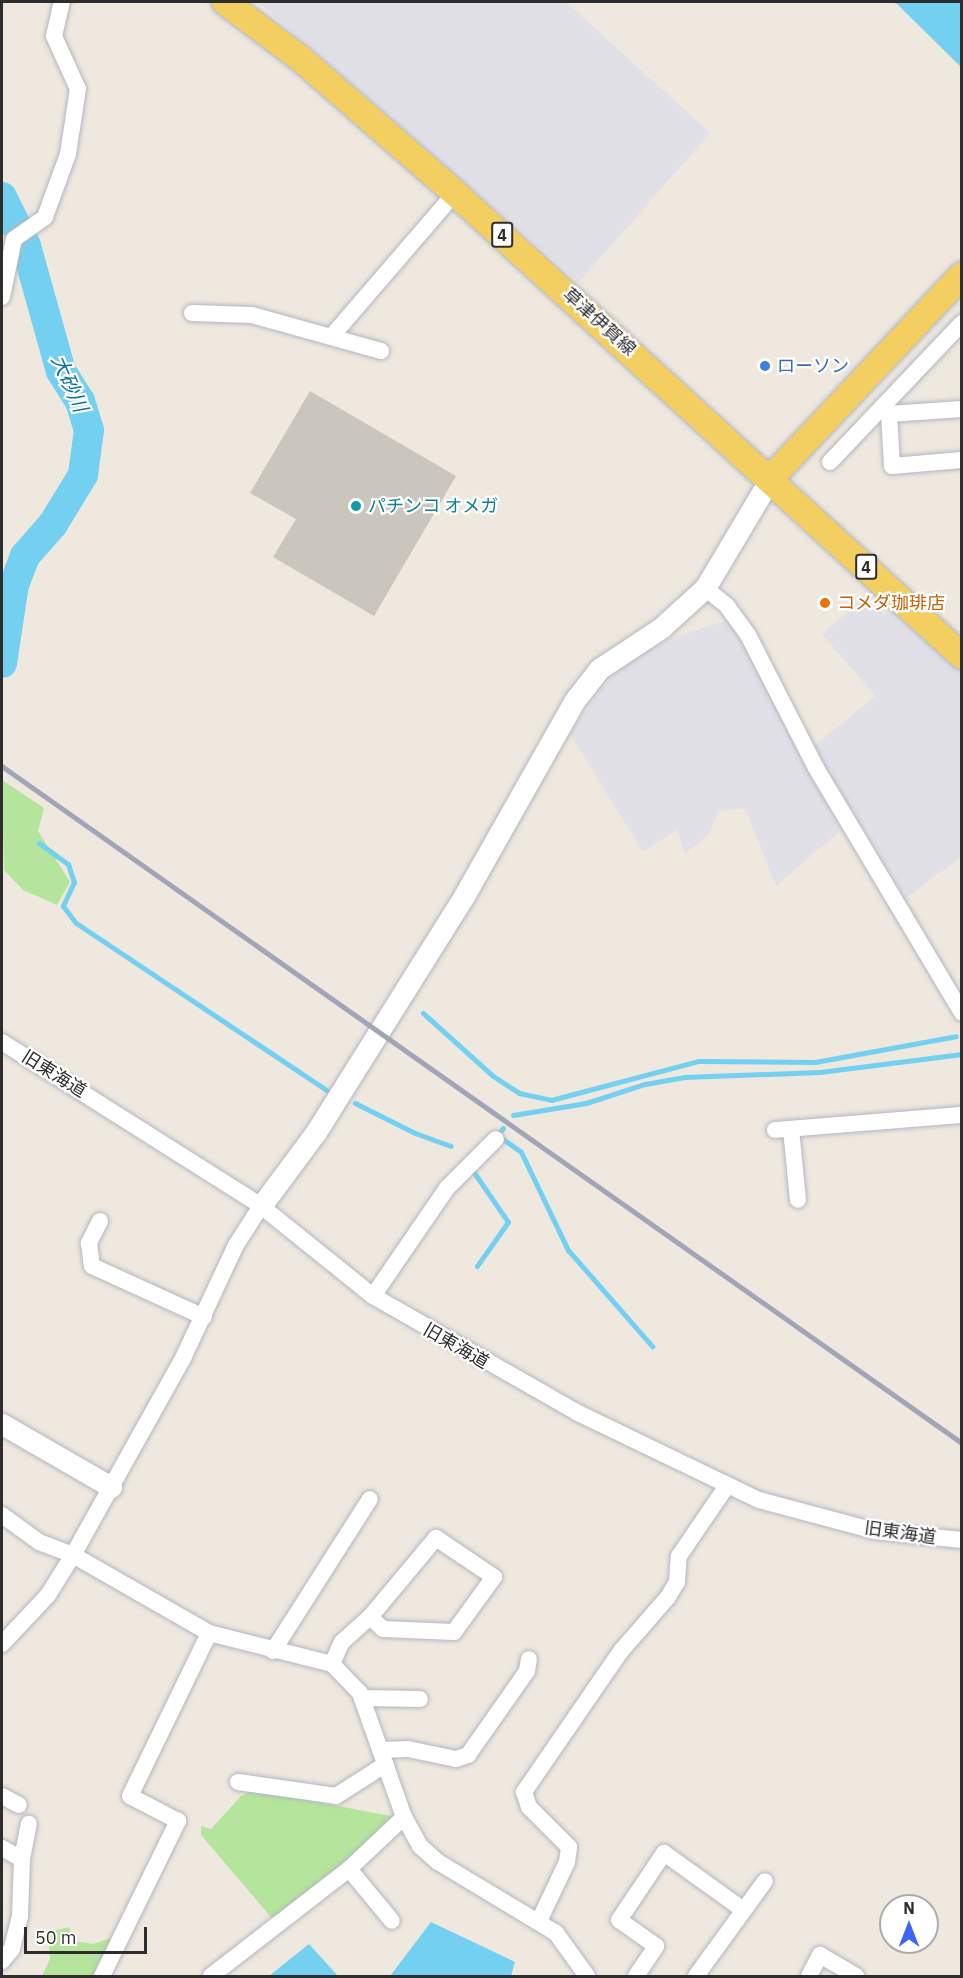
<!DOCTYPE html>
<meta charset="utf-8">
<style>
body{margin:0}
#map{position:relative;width:963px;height:1978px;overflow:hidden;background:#eee8df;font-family:"IBM Plex Sans","Noto Sans JP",sans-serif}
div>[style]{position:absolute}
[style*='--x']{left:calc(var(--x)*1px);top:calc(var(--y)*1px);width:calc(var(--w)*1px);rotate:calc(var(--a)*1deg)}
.industrial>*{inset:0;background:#e2e0e7}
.green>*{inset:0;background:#b5e59c}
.water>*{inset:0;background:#73d0f0}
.stream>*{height:5px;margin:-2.5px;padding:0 2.5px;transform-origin:2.5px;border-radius:2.5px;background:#73d0f0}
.river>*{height:30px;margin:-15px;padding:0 15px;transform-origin:15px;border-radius:15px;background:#73d0f0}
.building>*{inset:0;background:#cac6be}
.roads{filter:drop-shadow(0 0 2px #b3b6c0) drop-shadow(0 0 2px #b3b6c0)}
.minor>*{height:16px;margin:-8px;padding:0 8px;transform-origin:8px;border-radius:8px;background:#fff}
.tertiary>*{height:21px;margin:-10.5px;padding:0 10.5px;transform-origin:10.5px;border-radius:10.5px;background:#fff}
.primary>*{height:26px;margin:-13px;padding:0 13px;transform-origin:13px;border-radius:13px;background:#f2cf60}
.rail>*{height:4.5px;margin:-2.25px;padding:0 2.25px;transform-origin:2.25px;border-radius:2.25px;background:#a2a5b7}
.dots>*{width:16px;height:16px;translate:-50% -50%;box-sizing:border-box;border:3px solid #fff;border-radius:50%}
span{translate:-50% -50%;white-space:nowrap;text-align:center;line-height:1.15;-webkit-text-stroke:4.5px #fff;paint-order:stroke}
.shield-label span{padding:2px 4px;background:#fff;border:2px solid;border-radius:4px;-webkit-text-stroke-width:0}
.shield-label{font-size:16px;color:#2d2d2d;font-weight:700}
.street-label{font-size:18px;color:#2d2d2d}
.shop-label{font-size:18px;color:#366cbe}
.left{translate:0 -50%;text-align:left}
.culture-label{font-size:18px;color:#0d838f}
.food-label{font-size:18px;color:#c56008}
.water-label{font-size:20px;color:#0c6fa1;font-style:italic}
.frame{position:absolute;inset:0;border:3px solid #2d2d2d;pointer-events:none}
.north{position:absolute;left:879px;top:1894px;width:60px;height:60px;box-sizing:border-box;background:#fff;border:2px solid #ababab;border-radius:50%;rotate:0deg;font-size:16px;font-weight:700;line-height:24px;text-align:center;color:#2d2d2d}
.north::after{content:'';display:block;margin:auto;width:21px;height:27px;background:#3f64fb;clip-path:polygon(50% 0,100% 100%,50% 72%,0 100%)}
.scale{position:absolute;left:24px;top:1927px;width:123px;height:27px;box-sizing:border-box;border:3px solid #2d2d2d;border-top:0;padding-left:8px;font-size:18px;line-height:21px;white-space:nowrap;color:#2d2d2d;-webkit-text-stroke:4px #fff;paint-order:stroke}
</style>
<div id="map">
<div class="industrial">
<i style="clip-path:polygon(258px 2px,566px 2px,710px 133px,579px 282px)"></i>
<i style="clip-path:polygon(864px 598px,884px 615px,890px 610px,961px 670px,961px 857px,906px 898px,813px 747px,875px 696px,822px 634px)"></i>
<i style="clip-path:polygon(725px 621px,746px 643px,840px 831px,776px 886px,745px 808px,719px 811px,708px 835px,685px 854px,677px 830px,643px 852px,570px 734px,601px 689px,627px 662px,669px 639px)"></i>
</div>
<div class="green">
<i style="clip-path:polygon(2px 780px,44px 808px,38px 831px,70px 882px,57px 905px,23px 890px,4px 870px)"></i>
<i style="clip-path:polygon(254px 1790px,396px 1817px,276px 1923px,201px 1835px,201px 1826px,211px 1829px,241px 1796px)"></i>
<i style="clip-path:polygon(69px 1927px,74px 1941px,93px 1944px,115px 1937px,109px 1976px,42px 1976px,50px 1959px,48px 1932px)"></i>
</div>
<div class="water">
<i style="clip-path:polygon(892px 2px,961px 2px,961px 67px,897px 4px)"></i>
<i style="clip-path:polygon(431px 1922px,515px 1962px,511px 1976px,390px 1976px)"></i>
<i style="clip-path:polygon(309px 1944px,338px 1976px,269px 1976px)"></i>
</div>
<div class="stream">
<i style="--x:39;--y:843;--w:36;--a:36"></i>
<i style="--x:68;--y:864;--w:19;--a:72"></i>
<i style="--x:74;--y:882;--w:26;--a:115"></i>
<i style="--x:63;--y:906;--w:21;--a:53"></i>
<i style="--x:76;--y:923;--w:301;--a:33.7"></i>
<i style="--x:423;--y:1013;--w:94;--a:42"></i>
<i style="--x:493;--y:1076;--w:31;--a:33"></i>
<i style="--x:519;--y:1093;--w:33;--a:12"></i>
<i style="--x:551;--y:1100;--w:153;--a:-14.8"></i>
<i style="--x:699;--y:1061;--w:116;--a:0.5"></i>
<i style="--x:815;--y:1062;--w:143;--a:-10.4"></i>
<i style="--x:355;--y:1103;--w:67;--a:26.6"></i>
<i style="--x:415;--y:1133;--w:38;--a:20"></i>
<i style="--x:513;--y:1115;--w:74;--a:-9.3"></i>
<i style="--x:586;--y:1103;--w:62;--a:-17.9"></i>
<i style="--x:645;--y:1084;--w:40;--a:-10"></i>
<i style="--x:684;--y:1077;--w:136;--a:-2.1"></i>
<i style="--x:820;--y:1072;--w:143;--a:-7.2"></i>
<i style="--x:503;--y:1128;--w:9;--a:131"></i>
<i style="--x:497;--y:1135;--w:29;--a:35"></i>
<i style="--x:521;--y:1152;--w:109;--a:64.4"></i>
<i style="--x:568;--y:1250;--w:128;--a:48.8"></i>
<i style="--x:473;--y:1171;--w:62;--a:55.5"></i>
<i style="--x:508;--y:1222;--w:54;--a:125.2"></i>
</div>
<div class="river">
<i style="--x:2;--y:197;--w:55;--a:63.9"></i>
<i style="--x:26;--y:246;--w:130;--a:74.4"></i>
<i style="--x:61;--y:371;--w:36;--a:58"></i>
<i style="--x:80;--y:401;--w:30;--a:73"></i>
<i style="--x:89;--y:430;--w:45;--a:97.6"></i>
<i style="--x:83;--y:475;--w:57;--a:121.5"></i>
<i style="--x:53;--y:524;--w:43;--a:131.2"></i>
<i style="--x:25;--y:556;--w:30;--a:111"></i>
<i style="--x:14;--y:584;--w:80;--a:98.6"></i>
</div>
<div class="building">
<i style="clip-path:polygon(310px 391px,456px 476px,374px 616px,273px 557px,296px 519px,250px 493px)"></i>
</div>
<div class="roads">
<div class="minor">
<i style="--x:2;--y:297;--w:59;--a:-78.3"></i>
<i style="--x:14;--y:239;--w:38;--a:-35"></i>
<i style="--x:45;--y:217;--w:67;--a:-69.9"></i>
<i style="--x:68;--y:154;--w:66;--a:-81.3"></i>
<i style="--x:78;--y:89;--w:58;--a:-114.4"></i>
<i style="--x:54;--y:36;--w:35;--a:-77"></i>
<i style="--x:192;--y:313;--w:60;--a:1.9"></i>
<i style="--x:252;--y:315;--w:134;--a:15.6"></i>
<i style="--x:332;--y:336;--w:189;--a:-49.3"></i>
<i style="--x:962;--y:409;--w:73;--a:176.1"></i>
<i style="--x:889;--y:414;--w:52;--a:86.7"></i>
<i style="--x:892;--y:466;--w:70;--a:-4.9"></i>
<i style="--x:830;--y:462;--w:192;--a:-46.5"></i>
<i style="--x:705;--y:588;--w:28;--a:39"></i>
<i style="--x:727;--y:606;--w:36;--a:54"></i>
<i style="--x:748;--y:635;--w:149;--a:62.9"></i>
<i style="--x:816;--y:768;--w:285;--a:59.2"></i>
<i style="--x:2;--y:1042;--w:307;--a:32.3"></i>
<i style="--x:261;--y:1206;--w:144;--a:38.8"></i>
<i style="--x:373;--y:1296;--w:236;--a:29.7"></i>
<i style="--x:578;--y:1413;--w:201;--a:25.7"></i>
<i style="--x:759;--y:1500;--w:120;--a:15"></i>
<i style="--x:875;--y:1531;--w:87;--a:5.9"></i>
<i style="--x:791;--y:1129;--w:71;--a:84.4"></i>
<i style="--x:775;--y:1130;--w:188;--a:-4.6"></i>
<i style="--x:100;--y:1221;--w:25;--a:117"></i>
<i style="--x:89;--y:1243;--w:23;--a:83"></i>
<i style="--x:92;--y:1266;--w:123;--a:24.5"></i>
<i style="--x:373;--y:1296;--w:131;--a:-55.6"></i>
<i style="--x:447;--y:1188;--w:69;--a:-45"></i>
<i style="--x:2;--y:1515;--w:46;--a:36.1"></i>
<i style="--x:39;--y:1542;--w:36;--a:21"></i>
<i style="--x:73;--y:1555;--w:157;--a:29.8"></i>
<i style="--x:209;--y:1633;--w:127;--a:14.1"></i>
<i style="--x:332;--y:1664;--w:40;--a:46"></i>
<i style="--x:360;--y:1693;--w:132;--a:70.5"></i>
<i style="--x:404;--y:1817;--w:33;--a:61"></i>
<i style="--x:420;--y:1846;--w:24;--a:42"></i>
<i style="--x:438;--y:1862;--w:138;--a:31"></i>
<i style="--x:556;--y:1933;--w:53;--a:54.2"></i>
<i style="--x:2;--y:1644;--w:67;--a:-46.8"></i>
<i style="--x:48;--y:1595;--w:47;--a:-58"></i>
<i style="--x:73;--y:1555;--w:228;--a:-60.8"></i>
<i style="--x:184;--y:1356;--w:123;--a:-64.9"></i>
<i style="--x:236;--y:1245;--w:46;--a:-57.3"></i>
<i style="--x:273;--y:1651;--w:180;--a:-57.5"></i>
<i style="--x:332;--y:1664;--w:24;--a:-66"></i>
<i style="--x:342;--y:1642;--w:38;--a:-42"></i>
<i style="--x:370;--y:1617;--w:103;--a:-50.1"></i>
<i style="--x:436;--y:1538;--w:70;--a:33.9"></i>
<i style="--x:494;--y:1577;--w:68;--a:126"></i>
<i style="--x:454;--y:1632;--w:71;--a:-177.6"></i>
<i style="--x:383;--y:1629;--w:18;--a:-137"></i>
<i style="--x:362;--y:1698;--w:58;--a:1"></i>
<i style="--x:380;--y:1750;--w:28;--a:-2"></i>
<i style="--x:408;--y:1749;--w:49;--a:11.8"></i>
<i style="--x:456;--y:1759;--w:13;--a:-18"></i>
<i style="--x:468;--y:1755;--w:103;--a:-54.9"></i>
<i style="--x:527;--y:1671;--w:12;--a:-81"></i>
<i style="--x:238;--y:1782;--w:99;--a:8.1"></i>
<i style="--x:336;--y:1796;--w:59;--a:-32.6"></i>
<i style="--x:2;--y:1796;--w:19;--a:28"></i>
<i style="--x:2;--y:1848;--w:23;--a:29"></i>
<i style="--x:22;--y:1859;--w:57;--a:92"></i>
<i style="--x:20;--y:1916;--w:34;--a:104"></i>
<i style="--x:12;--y:1949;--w:16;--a:130"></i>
<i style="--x:22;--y:1859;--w:36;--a:-79"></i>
<i style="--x:349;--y:1869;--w:67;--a:50.4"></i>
<i style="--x:539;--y:1921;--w:65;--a:-64.6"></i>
<i style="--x:567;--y:1862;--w:15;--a:-82"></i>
<i style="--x:569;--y:1847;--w:57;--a:-135"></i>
<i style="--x:529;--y:1807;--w:16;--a:-108"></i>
<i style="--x:524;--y:1792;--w:171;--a:-55.5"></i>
<i style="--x:621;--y:1651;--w:72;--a:-49"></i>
<i style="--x:668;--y:1597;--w:17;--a:-59"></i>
<i style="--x:677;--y:1582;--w:26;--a:-86"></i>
<i style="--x:679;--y:1556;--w:83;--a:-55.7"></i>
<i style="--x:102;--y:1976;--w:173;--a:-63.9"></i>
<i style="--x:178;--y:1821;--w:54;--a:-152.5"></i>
<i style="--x:130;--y:1796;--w:181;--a:-64.1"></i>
<i style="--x:211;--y:1976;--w:175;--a:-37.8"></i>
<i style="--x:349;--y:1869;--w:76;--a:-43.4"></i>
<i style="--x:636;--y:1976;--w:36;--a:-56"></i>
<i style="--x:656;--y:1946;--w:45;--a:-144.9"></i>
<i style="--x:619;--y:1920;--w:81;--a:-56.1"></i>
<i style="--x:664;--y:1853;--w:96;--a:35.7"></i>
<i style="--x:696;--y:1976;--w:117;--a:-54"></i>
<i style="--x:809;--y:1976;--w:24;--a:-62"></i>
<i style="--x:820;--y:1955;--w:42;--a:30.3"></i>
</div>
<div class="tertiary">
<i style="--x:261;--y:1206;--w:92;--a:-53.4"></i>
<i style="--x:316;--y:1132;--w:279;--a:-57.9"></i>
<i style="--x:464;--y:896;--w:225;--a:-60.5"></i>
<i style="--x:575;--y:700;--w:39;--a:-52"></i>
<i style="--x:599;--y:669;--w:74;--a:-33.5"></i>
<i style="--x:661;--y:628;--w:59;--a:-42.3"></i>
<i style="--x:705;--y:588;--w:127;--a:-59.2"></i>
<i style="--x:2;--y:1424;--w:126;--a:30"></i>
</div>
<div class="primary">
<i style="--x:225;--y:2;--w:95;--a:36.9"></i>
<i style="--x:301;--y:59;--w:204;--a:41"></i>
<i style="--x:455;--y:193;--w:687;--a:42.4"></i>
<i style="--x:770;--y:479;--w:280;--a:-46.7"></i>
</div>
</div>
<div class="rail">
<i style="--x:2;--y:766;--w:1175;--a:35.19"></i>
</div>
<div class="dots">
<i style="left:765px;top:366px;background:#3f7fe0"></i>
<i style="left:356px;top:506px;background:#0f9aa8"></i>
<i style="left:825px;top:603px;background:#e8710a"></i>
</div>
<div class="shield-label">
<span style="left:502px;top:235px">4</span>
<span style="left:866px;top:567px">4</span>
</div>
<div class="street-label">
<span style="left:599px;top:322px;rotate:42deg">草津伊賀線</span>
<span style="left:54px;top:1074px;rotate:32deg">旧東海道</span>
<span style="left:456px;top:1346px;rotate:30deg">旧東海道</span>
<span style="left:900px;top:1533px;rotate:8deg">旧東海道</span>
</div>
<div class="shop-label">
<span class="left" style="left:777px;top:366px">ローソン</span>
</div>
<div class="culture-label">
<span class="left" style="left:368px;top:506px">パチンコ オメガ</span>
</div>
<div class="food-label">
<span class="left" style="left:837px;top:603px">コメダ珈琲店</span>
</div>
<div class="water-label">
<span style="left:70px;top:383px;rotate:66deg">大砂川</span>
</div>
<div class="frame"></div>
<div class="north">N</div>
<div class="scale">50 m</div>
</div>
